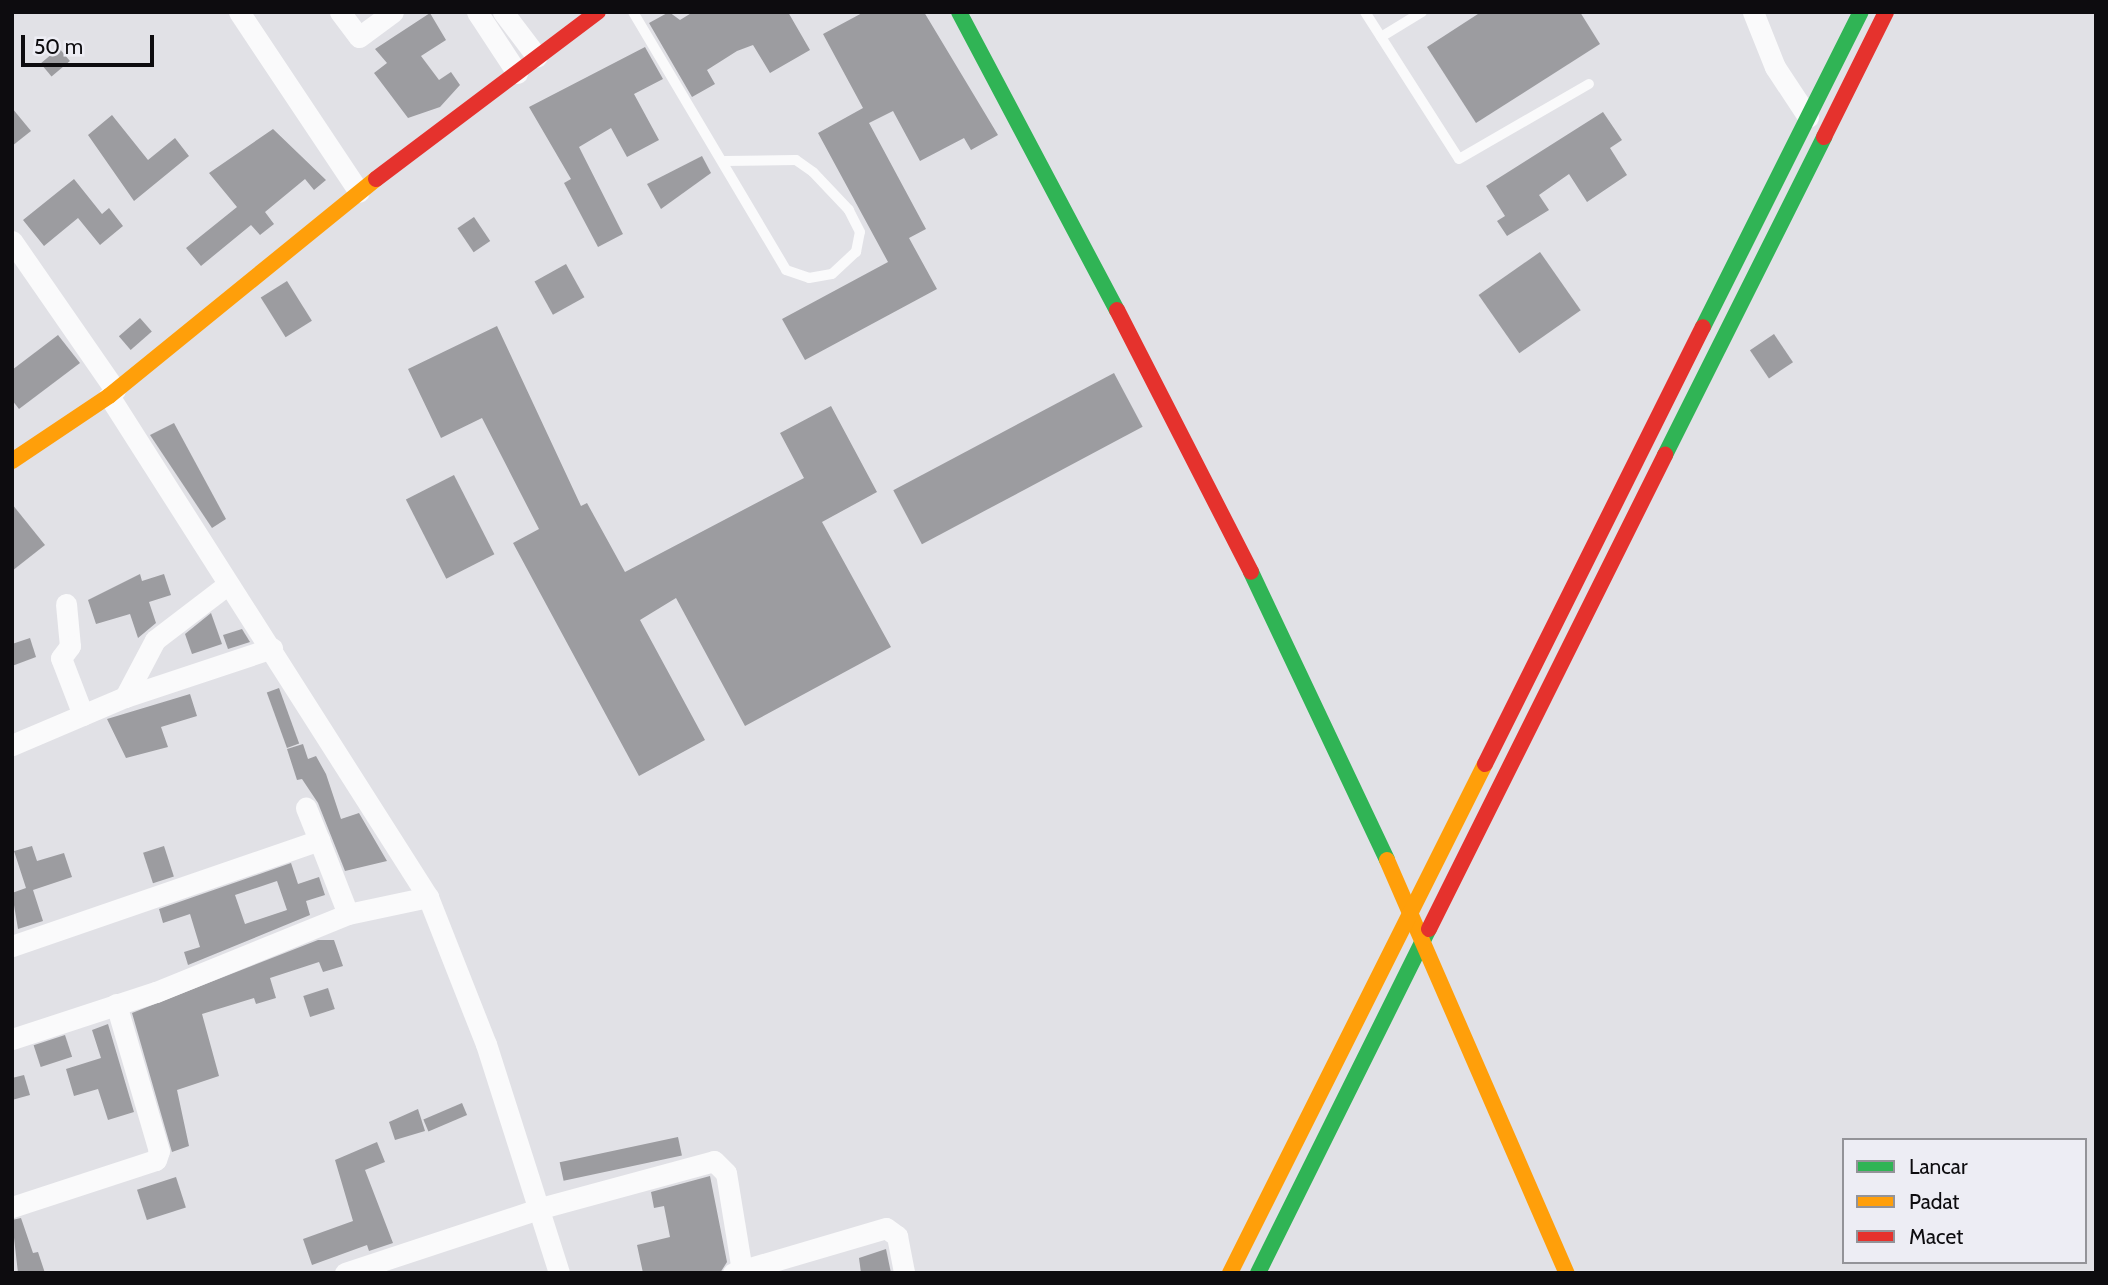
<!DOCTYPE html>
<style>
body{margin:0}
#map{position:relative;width:2108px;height:1285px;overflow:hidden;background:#e1e1e6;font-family:Cabin,sans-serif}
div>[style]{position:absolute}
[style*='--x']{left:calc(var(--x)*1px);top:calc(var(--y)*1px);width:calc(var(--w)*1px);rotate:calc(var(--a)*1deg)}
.building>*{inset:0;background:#9c9ca0;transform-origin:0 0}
.lane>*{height:10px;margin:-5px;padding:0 5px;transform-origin:5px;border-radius:5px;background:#fafafb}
.street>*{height:21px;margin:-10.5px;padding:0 10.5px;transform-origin:10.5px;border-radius:10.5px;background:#fafafb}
.fast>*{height:16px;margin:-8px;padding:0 8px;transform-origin:8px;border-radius:8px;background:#30b455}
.slow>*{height:16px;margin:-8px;padding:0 8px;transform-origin:8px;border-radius:8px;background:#ff9f0a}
.jam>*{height:16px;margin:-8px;padding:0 8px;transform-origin:8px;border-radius:8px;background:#e5322d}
span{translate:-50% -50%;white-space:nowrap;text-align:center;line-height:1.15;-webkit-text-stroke:5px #ededf4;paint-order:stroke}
.frame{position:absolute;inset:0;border:14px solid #0d0c0f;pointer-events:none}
.legend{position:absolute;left:1842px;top:1138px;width:245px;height:126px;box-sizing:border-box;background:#ededf4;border:2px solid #939398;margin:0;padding:9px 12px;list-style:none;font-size:21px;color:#0d0c0f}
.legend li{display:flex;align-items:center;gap:14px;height:35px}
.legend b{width:35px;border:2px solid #939398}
.scale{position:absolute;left:21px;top:35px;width:133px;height:32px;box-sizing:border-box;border:4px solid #0d0c0f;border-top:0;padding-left:9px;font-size:21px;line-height:24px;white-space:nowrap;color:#0d0c0f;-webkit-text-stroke:5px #ededf4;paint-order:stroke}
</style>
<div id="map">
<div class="building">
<i style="clip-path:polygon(669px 12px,680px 20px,693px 12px,788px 12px,810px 50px,770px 73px,753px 45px,737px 51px,707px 70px,715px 84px,692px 97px,649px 23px)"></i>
<i style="clip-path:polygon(864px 12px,924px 12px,998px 135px,971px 150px,964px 138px,920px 161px,893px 111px,869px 123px,926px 229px,909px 238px,937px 289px,805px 360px,782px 319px,888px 262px,818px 133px,863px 108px,823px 34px)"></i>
<i style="clip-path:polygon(1481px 12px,1580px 12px,1600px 44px,1476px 123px,1427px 47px)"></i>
<i style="clip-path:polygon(430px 13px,446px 40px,421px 56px,439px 80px,451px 72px,460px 85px,440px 107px,408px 118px,374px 73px,387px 63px,375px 49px)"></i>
<i style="clip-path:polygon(645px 47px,663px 79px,634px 94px,659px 140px,627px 157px,611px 128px,579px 147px,623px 234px,598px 247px,564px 183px,571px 179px,529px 107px)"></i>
<i style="left:59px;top:48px;width:17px;height:24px;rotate:50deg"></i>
<i style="clip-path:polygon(12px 108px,31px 131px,12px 146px)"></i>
<i style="clip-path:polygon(1603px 112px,1622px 140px,1610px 148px,1627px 175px,1587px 202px,1569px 174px,1539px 195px,1549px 210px,1507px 236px,1497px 221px,1505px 216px,1486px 186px)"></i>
<i style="clip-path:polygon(112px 115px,148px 160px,175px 138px,189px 156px,134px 201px,88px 135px)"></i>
<i style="clip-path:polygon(273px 129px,326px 180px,314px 190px,305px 179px,265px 212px,274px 224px,260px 235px,251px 225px,201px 266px,186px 248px,237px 207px,209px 173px)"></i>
<i style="clip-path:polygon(702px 156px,711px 173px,661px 209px,647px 184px)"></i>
<i style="clip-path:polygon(74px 179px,102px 214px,109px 208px,123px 226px,100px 245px,78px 218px,44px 246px,23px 220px)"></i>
<i style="left:474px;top:217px;width:29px;height:20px;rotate:56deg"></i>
<i style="left:1540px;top:252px;width:71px;height:75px;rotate:55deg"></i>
<i style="left:566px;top:264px;width:38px;height:36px;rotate:61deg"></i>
<i style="left:287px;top:281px;width:47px;height:31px;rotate:58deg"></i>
<i style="left:140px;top:318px;width:18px;height:28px;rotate:49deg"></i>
<i style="clip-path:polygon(497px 326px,581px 506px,587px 503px,625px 572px,804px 478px,780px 433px,831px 406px,877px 492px,822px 522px,891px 647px,745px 726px,676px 598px,640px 620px,705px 740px,639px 776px,513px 543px,539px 529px,482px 418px,441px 438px,408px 369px)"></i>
<i style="left:1774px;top:334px;width:34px;height:29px;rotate:56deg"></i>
<i style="clip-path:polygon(58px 335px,80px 363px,19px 409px,12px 400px,12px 370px)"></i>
<i style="left:1114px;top:373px;width:61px;height:250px;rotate:62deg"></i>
<i style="clip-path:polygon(174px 423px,226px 519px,212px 528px,150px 435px)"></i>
<i style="left:454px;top:475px;width:89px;height:54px;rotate:63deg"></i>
<i style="clip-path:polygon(12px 504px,45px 545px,12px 571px)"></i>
<i style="clip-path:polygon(140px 574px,142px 581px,164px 574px,171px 595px,149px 602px,156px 623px,138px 638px,130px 614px,96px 624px,88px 600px)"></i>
<i style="clip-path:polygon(211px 613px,222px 644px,192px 654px,185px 634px)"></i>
<i style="clip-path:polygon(242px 629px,250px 642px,228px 649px,223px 635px)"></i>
<i style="clip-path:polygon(30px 638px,36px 657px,12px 666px,12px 644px)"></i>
<i style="left:279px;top:688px;width:59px;height:13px;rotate:70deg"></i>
<i style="clip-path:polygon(190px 694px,197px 716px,161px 727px,168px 747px,126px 758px,107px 719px)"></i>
<i style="clip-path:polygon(303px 744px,308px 759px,316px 756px,326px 774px,341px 819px,359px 813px,387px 861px,345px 871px,318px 803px,302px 779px,297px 780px,287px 749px)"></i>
<i style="clip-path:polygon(32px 846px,37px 861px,64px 853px,72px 877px,33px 890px,43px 921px,18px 929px,12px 893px,26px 888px,14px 851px)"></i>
<i style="left:164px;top:846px;width:32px;height:22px;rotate:72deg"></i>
<i style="clip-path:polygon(evenodd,291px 863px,298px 884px,319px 877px,325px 895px,306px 901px,310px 915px,188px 965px,184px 952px,200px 947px,190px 914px,163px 923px,159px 909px,291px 863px,277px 881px,287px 910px,245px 924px,235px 895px,277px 881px)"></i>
<i style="clip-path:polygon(318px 940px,334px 940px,343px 966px,323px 972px,319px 962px,270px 978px,276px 998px,256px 1004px,254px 998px,202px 1014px,219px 1076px,177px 1090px,189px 1146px,172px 1152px,132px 1013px)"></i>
<i style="left:328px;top:988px;width:22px;height:26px;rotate:72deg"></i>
<i style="clip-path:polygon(108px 1024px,134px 1112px,108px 1120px,98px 1089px,74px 1096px,66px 1069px,101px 1058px,92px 1030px)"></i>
<i style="left:65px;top:1035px;width:23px;height:33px;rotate:72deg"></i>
<i style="clip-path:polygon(24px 1075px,30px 1095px,12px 1100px,12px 1078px)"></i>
<i style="left:462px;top:1103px;width:13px;height:42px;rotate:67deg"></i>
<i style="clip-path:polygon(418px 1109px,425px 1131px,395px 1140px,389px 1122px)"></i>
<i style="left:678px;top:1137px;width:19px;height:121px;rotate:78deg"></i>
<i style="clip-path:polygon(377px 1142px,385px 1162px,365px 1170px,393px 1243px,369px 1251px,367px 1245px,312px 1265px,303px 1239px,353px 1221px,335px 1160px)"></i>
<i style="clip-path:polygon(710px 1176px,727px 1262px,720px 1273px,643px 1273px,637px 1245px,670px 1237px,664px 1206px,654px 1208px,651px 1192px)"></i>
<i style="left:176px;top:1177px;width:32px;height:41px;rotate:72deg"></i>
<i style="clip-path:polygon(21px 1218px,33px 1253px,38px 1252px,45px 1273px,18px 1273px,12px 1220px)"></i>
<i style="clip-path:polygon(886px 1249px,891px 1273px,861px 1273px,859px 1258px)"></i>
</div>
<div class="lane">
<i style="--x:633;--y:12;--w:300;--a:59.3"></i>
<i style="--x:786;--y:270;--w:24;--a:19"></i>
<i style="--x:809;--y:278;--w:23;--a:-10"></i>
<i style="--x:832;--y:274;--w:33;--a:-43"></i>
<i style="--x:856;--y:252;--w:20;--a:-79"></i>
<i style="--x:860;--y:232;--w:25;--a:-117"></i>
<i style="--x:849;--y:210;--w:52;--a:-133.5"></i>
<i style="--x:813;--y:172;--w:21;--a:-145"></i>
<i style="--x:796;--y:160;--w:71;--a:179.2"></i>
<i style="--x:1365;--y:12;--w:174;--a:57.4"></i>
<i style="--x:1459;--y:159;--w:150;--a:-30"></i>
<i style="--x:1381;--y:37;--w:48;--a:-31.4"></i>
</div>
<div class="street">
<i style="--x:239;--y:12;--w:216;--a:56.3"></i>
<i style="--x:340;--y:12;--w:31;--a:53"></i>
<i style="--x:359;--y:37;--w:42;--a:-36.3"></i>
<i style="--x:477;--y:12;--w:73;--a:56.7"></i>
<i style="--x:503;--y:12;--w:56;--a:52.9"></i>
<i style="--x:1753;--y:12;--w:59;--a:68.2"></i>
<i style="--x:1775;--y:67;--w:60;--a:56.6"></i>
<i style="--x:12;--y:241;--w:181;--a:55.3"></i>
<i style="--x:109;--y:396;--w:594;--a:57.51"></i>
<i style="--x:428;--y:897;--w:158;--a:68.5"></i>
<i style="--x:486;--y:1044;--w:240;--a:72.3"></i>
<i style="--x:66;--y:604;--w:42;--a:84.6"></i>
<i style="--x:70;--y:646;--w:15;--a:127"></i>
<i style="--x:61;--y:658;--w:61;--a:68.9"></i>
<i style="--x:125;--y:697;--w:64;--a:-62.2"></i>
<i style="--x:155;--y:640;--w:91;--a:-37.4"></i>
<i style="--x:12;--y:745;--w:123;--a:-23"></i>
<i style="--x:125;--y:697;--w:155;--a:-18.4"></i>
<i style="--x:319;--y:840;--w:79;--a:68.6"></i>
<i style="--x:12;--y:946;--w:325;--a:-19"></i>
<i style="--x:319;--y:840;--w:35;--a:-112"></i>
<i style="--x:12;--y:1039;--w:151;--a:-18.1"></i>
<i style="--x:156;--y:992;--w:207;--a:-22.1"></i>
<i style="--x:348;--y:914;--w:82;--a:-12"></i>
<i style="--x:12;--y:1207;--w:151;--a:-18.1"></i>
<i style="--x:156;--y:1160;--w:9;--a:-72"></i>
<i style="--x:159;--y:1151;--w:153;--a:-106.3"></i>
<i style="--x:345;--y:1273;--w:206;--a:-18.3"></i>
<i style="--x:541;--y:1208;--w:179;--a:-15.2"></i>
<i style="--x:714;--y:1161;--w:17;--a:45"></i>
<i style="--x:726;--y:1173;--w:99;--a:80.7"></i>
<i style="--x:733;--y:1273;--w:159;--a:-16.4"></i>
<i style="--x:886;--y:1228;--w:14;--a:36"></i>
<i style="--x:897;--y:1236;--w:38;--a:79"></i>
</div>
<div class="fast">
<i style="--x:959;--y:12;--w:337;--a:62.1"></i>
<i style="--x:1703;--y:327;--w:352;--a:-63.4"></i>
<i style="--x:1665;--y:455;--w:356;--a:-63.4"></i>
<i style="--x:1251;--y:572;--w:318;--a:64.7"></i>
<i style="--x:1258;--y:1273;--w:384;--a:-63.6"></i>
</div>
<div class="slow">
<i style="--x:12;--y:461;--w:117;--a:-33.8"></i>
<i style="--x:109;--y:396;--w:344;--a:-39.1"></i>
<i style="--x:1387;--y:860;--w:451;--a:66.5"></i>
<i style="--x:1230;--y:1273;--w:569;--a:-63.39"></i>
</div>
<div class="jam">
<i style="--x:1824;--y:137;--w:140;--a:-63.6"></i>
<i style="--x:376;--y:179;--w:278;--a:-37"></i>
<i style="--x:1117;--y:310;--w:294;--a:62.9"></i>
<i style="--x:1485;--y:764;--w:488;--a:-63.5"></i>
<i style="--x:1429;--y:929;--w:530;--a:-63.53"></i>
</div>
<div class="frame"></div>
<ul class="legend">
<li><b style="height:9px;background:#30b455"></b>Lancar</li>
<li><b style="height:9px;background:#ff9f0a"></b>Padat</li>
<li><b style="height:9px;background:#e5322d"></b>Macet</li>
</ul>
<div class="scale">50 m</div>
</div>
